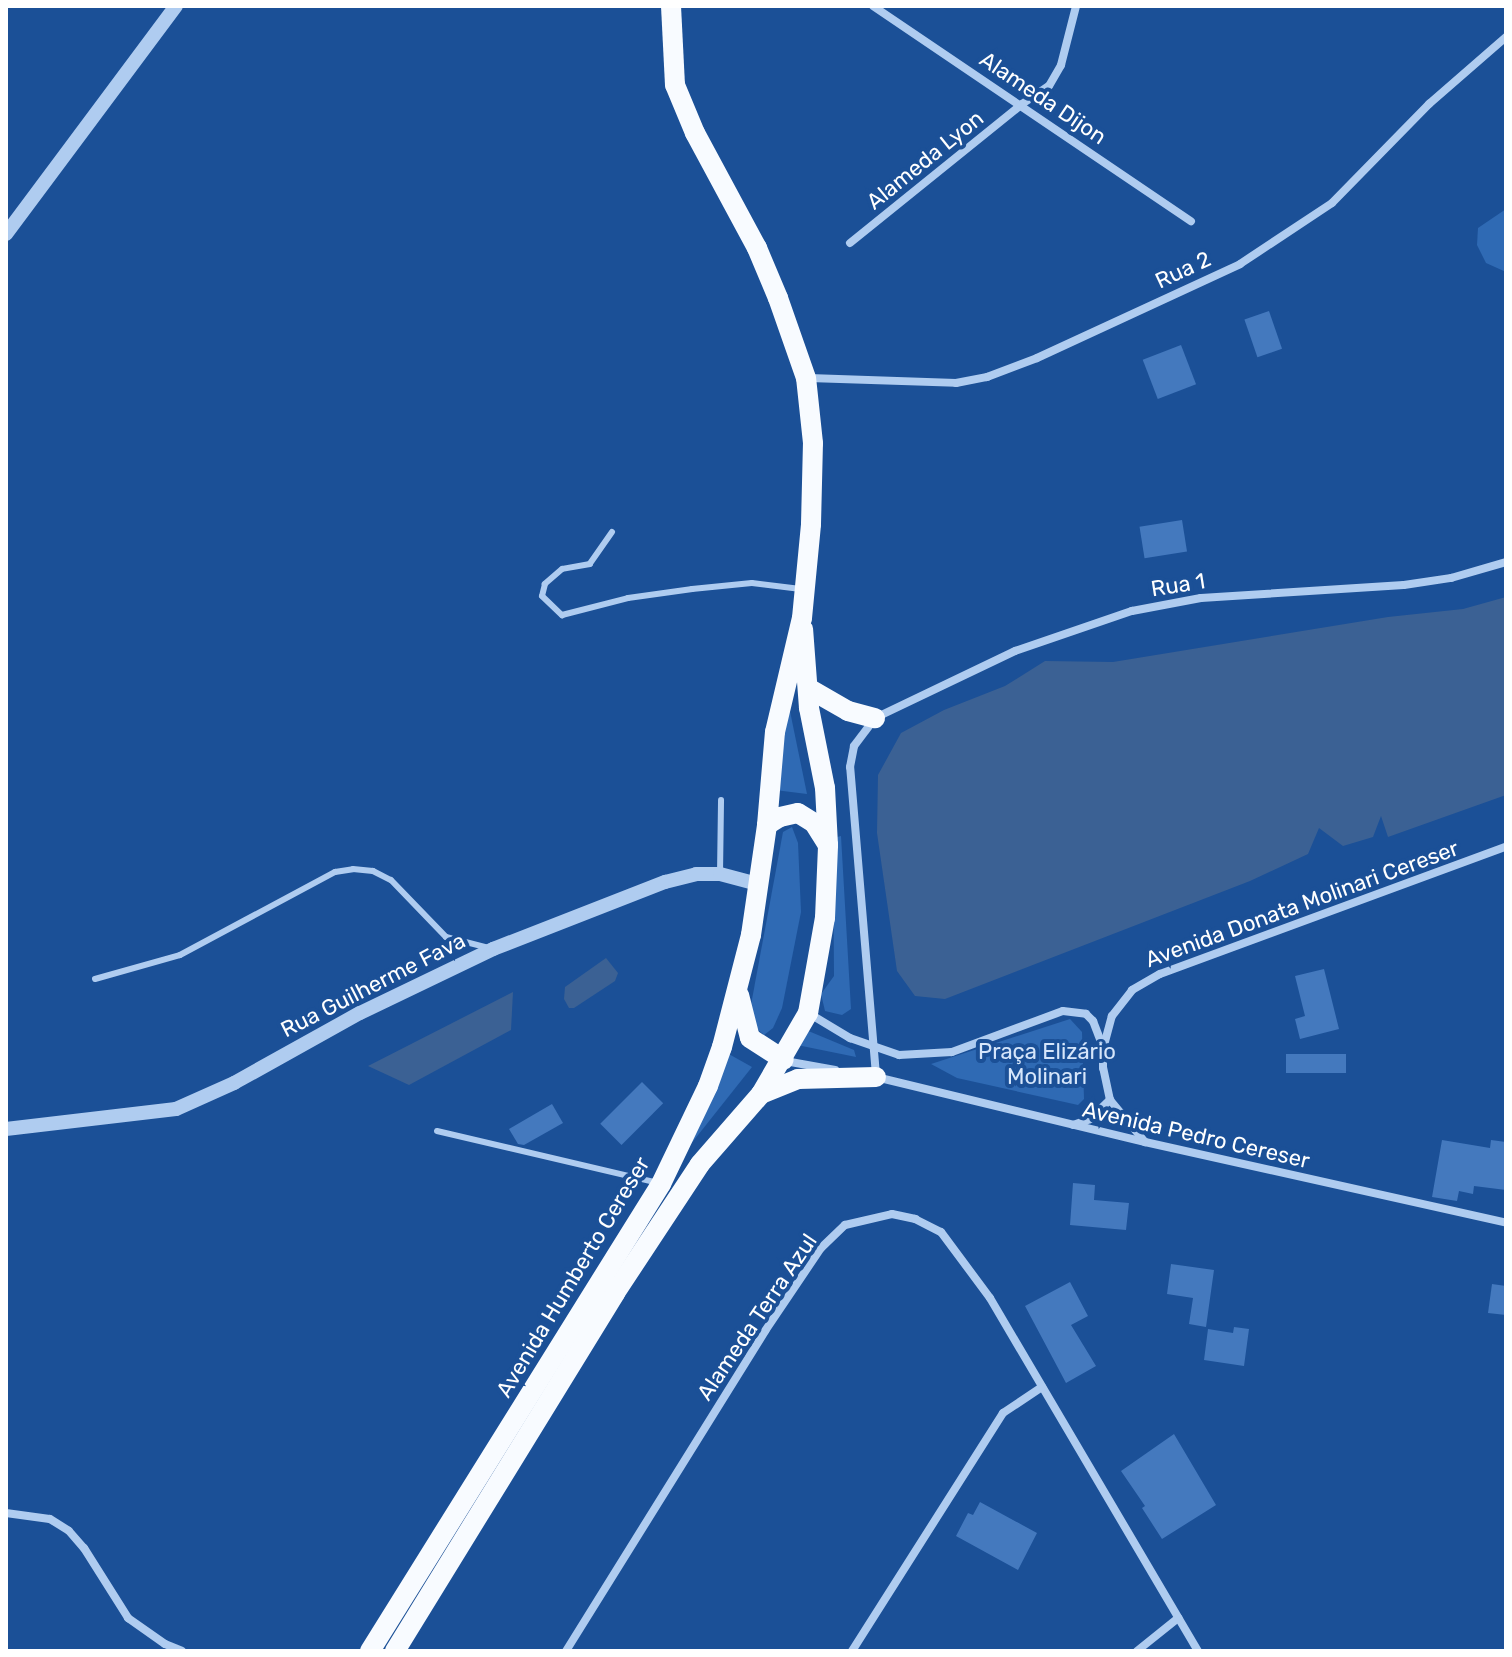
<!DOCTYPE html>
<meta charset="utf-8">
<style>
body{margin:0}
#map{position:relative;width:1512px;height:1657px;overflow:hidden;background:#1b5097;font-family:Rubik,sans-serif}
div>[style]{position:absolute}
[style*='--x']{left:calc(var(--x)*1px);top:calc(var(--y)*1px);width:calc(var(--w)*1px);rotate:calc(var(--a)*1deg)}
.green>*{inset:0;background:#2f6ab4}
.water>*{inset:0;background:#3b6194}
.building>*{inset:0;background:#4479be;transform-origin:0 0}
.service>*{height:6px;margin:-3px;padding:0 3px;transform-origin:3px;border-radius:3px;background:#afccf0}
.minor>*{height:8px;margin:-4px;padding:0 4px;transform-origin:4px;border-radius:4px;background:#afccf0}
.tertiary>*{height:14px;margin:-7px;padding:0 7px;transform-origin:7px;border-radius:7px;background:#afccf0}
.primary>*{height:20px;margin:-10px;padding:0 10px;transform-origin:10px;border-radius:10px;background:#f8fbff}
span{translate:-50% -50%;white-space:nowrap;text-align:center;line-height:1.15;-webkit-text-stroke:8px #1b5097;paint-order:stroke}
.street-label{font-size:22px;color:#fff}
.park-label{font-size:22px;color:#d6e6fb}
.frame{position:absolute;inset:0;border:8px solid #fff;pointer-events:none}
</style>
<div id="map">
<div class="green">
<i style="clip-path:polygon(1506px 209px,1506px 272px,1486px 263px,1477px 245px,1478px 228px)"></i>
<i style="clip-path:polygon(785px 687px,807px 794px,775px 790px)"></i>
<i style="clip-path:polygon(792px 827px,798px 843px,801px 912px,782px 1008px,773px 1028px,764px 1035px,748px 1021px,783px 832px)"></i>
<i style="clip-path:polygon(841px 836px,851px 1009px,842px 1015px,825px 1011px,821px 994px,834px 976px,833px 838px)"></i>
<i style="clip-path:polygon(1070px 1019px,1082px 1032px,1084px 1099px,1078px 1105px,957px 1078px,931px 1064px)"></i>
<i style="clip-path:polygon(806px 1030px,854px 1050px,856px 1057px,797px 1045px)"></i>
<i style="clip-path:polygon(727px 1053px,752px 1067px,679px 1159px)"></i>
</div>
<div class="water">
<i style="clip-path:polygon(1506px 597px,1506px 795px,1388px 837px,1381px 816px,1373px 837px,1343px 846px,1319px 828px,1308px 854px,1250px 881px,945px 999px,915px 996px,897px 971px,877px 833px,878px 775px,901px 733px,944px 710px,1005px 686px,1045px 661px,1113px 662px,1388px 617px,1463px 609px)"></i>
<i style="clip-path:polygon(606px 958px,618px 973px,615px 981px,574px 1008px,569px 1008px,564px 999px,565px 987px)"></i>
<i style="clip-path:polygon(513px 992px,511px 1030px,409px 1085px,368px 1066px)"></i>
</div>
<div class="building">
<i style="left:1269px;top:311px;width:40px;height:26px;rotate:71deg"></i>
<i style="left:1181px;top:345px;width:42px;height:41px;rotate:69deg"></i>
<i style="left:1182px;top:520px;width:32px;height:43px;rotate:81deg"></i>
<i style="clip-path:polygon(1324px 969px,1339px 1029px,1300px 1039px,1295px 1019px,1305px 1016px,1295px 976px)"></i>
<i style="left:1346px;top:1054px;width:19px;height:60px;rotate:90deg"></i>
<i style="left:642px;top:1082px;width:30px;height:59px;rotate:45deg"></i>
<i style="clip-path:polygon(552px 1104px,563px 1123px,524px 1145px,518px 1144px,509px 1129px)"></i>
<i style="clip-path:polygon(1442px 1140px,1490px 1148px,1491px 1140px,1506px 1142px,1506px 1190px,1474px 1186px,1473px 1194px,1459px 1191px,1457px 1201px,1432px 1197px)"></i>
<i style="clip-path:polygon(1073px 1183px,1095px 1185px,1094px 1200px,1129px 1203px,1126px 1230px,1070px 1225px)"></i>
<i style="clip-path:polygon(1171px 1264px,1214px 1270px,1206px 1327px,1189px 1324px,1193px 1298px,1167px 1294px)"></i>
<i style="clip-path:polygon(1070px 1282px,1088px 1316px,1071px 1325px,1096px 1366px,1066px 1383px,1025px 1306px)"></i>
<i style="clip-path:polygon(1492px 1284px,1506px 1286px,1506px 1315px,1488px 1313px)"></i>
<i style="clip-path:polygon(1234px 1327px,1249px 1329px,1244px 1366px,1204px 1360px,1208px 1329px,1233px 1333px)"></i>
<i style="clip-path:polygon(1174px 1434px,1216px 1505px,1162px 1539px,1142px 1508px,1145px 1506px,1121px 1471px)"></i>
<i style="clip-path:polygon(980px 1502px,1037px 1533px,1018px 1570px,956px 1536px,968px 1513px,973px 1515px)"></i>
</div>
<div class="service">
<i style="--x:612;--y:532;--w:39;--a:125"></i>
<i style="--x:590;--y:564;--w:28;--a:170"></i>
<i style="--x:562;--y:569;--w:23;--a:139"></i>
<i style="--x:545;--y:584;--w:12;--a:104"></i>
<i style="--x:542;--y:596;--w:28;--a:44"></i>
<i style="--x:562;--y:615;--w:68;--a:-14.4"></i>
<i style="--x:628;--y:598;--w:65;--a:-8"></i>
<i style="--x:692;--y:589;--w:60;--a:-5.7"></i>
<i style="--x:752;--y:583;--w:49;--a:7"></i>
<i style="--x:720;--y:874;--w:74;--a:-89.2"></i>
<i style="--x:95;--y:979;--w:88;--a:-15.8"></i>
<i style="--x:180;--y:955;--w:176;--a:-28.2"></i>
<i style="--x:335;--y:872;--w:18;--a:-9"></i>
<i style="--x:353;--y:869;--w:20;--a:6"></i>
<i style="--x:373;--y:871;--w:20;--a:27"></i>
<i style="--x:391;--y:880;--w:79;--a:46"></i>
<i style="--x:446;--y:937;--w:44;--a:14.3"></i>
<i style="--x:437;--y:1131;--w:227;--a:13.2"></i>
</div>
<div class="minor">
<i style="--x:873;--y:6;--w:384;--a:34.1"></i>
<i style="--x:850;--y:243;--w:221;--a:-38.9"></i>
<i style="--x:1022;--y:104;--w:32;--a:-34"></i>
<i style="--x:1049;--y:86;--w:24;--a:-60"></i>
<i style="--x:1061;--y:65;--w:61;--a:-75.7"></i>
<i style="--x:809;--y:378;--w:147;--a:1.9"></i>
<i style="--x:956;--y:383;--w:32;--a:-11"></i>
<i style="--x:987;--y:377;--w:53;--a:-20.8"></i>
<i style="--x:1037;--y:358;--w:224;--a:-24.8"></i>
<i style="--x:1240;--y:264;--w:110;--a:-33.5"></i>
<i style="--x:1332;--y:203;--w:139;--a:-45.6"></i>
<i style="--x:1429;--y:104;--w:102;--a:-41"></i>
<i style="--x:810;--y:1014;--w:47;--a:31"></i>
<i style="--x:850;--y:1038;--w:52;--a:19.1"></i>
<i style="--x:899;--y:1055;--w:53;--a:-3.2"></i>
<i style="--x:952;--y:1052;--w:118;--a:-20.3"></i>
<i style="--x:1063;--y:1011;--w:23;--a:7"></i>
<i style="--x:1086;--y:1014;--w:10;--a:45"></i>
<i style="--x:1093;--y:1021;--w:26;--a:69"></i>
<i style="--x:785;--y:1061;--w:51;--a:10.2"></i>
<i style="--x:876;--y:1075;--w:309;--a:-94.8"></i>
<i style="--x:850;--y:767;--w:21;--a:-79"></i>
<i style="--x:854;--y:746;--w:35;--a:-53"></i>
<i style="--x:875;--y:718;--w:155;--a:-25.6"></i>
<i style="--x:1015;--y:651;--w:124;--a:-18.9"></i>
<i style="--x:1132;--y:611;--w:70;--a:-10.7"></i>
<i style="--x:1201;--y:598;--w:203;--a:-3.7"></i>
<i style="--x:1404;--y:585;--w:48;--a:-8.5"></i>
<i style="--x:1451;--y:578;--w:57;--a:-16.2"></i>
<i style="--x:876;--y:1077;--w:277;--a:13.6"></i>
<i style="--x:1145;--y:1142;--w:370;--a:12.6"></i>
<i style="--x:1073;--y:1125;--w:18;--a:-19"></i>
<i style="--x:1090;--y:1119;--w:28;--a:-44"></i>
<i style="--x:1145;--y:1142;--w:55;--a:-129.8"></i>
<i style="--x:1110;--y:1100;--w:33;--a:-102"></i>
<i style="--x:1103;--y:1068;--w:19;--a:-90"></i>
<i style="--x:1103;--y:1049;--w:34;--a:-75"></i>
<i style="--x:1112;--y:1016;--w:33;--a:-52"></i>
<i style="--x:1132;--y:990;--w:32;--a:-30"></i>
<i style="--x:1160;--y:974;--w:369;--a:-20.2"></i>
<i style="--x:6;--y:1513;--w:44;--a:7.8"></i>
<i style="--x:50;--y:1519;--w:22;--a:32"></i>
<i style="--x:69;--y:1531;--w:23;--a:49"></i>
<i style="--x:84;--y:1548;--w:83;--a:57.8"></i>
<i style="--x:128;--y:1618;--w:45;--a:35.1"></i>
<i style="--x:165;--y:1644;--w:18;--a:22"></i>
<i style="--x:566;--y:1651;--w:377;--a:-58.1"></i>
<i style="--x:765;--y:1331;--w:100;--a:-56"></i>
<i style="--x:821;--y:1248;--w:33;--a:-44"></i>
<i style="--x:845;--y:1225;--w:48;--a:-13.2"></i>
<i style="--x:892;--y:1214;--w:24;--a:12"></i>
<i style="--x:915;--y:1219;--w:29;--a:27"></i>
<i style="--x:941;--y:1232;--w:82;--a:53.4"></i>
<i style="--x:990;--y:1298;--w:410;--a:59.5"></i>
<i style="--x:852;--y:1651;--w:282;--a:-57.6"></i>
<i style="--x:1003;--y:1413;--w:47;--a:-33.7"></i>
<i style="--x:1137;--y:1651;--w:53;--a:-38.8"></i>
</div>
<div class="tertiary">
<i style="--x:6;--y:234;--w:284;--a:-53.3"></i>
<i style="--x:6;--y:1129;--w:171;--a:-6.7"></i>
<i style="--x:176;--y:1109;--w:64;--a:-24.1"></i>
<i style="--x:234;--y:1083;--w:144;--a:-29.1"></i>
<i style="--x:360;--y:1013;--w:148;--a:-25.7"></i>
<i style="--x:493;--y:949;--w:185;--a:-21.3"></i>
<i style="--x:665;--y:882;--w:32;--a:-14"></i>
<i style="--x:696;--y:874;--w:24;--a:0"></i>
<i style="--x:720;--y:874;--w:39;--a:15"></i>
</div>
<div class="primary">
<i style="--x:808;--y:688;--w:46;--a:29.9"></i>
<i style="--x:848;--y:711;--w:28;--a:15"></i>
<i style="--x:767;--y:825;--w:15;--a:-32"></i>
<i style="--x:780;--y:817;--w:18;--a:-13"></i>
<i style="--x:798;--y:813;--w:19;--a:32"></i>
<i style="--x:814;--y:823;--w:26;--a:58"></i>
<i style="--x:739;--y:995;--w:44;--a:75.7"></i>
<i style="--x:750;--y:1038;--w:40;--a:32.9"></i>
<i style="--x:761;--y:1094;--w:40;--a:-22"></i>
<i style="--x:798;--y:1079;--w:78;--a:-1.5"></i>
<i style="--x:370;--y:1651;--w:550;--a:-58.07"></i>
<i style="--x:661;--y:1184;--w:109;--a:-64.4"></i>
<i style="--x:708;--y:1086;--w:41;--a:-70.3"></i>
<i style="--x:722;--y:1047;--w:116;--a:-75.5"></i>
<i style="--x:751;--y:935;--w:111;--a:-81.7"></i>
<i style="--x:767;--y:825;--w:93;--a:-85.1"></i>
<i style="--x:775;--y:732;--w:117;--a:-76.7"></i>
<i style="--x:802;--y:618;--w:94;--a:-84.5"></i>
<i style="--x:811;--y:524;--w:81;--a:-88.6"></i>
<i style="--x:813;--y:443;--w:65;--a:-96.1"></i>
<i style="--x:806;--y:378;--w:85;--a:-109.3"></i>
<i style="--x:778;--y:298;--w:54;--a:-112.8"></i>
<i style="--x:757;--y:248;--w:131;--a:-118.3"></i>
<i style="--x:695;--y:133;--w:52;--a:-112.6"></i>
<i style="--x:675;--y:85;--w:79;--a:-92.9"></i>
<i style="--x:395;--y:1651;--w:420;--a:-58.4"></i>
<i style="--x:615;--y:1293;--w:154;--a:-56.6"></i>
<i style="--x:700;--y:1164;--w:93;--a:-48.9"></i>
<i style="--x:761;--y:1094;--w:94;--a:-59.9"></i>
<i style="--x:808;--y:1013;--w:97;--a:-79.9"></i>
<i style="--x:825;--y:918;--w:73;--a:-87.6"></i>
<i style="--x:828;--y:845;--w:57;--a:-93"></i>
<i style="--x:825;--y:788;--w:82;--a:-101.3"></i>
<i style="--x:809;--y:708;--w:79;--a:-94.3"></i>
</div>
<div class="street-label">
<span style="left:1043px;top:98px;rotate:34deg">Alameda Dijon</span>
<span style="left:925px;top:160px;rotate:-39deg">Alameda Lyon</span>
<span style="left:1183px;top:270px;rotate:-25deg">Rua 2</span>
<span style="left:1178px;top:585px;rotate:-9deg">Rua 1</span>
<span style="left:1302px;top:904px;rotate:-20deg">Avenida Donata Molinari Cereser</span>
<span style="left:373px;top:985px;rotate:-27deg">Rua Guilherme Fava</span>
<span style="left:1196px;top:1135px;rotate:13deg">Avenida Pedro Cereser</span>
<span style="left:573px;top:1277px;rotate:-59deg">Avenida Humberto Cereser</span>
<span style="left:757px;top:1317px;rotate:-56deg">Alameda Terra Azul</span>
</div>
<div class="park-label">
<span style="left:1047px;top:1064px">Praça Elizário<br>Molinari</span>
</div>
<div class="frame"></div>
</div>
